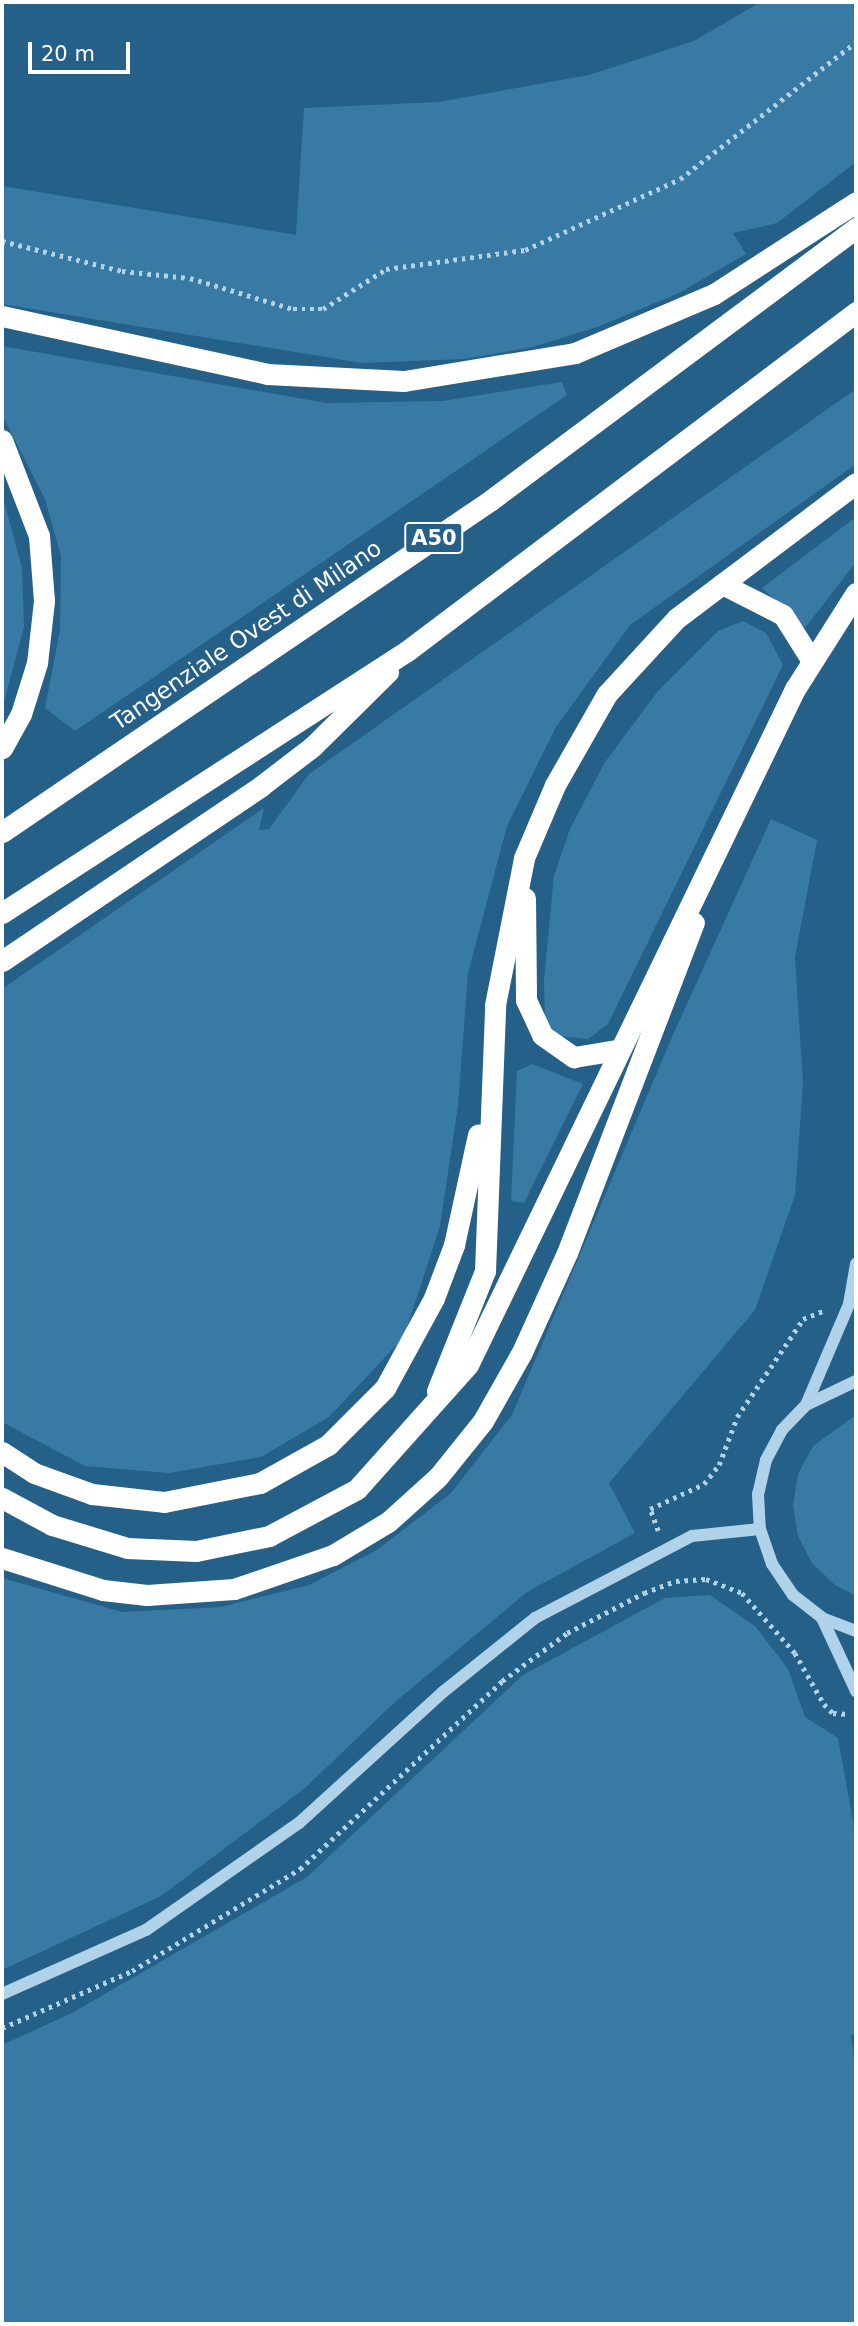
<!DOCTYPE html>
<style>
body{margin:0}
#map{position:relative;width:858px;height:2326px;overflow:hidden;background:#256088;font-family:"DejaVu Sans",sans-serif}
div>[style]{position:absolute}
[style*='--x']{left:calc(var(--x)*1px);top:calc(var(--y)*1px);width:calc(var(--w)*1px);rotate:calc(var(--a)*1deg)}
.green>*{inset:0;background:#397aa5}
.path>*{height:4.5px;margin-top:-2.25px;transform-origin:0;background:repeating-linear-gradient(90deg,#b1d3e9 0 3.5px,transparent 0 8.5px)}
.minor>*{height:12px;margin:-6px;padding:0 6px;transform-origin:6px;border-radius:6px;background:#b1d3e9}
.highway>*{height:21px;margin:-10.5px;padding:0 10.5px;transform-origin:10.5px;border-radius:10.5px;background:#fff}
span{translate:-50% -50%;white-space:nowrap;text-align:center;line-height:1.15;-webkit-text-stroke:7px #256088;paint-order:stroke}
.shield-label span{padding:2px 5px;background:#256088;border:2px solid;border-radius:5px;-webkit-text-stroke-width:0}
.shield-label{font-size:21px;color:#fff;font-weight:700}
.street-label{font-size:23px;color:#fff}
.frame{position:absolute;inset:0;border:4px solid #fff;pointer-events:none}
.scale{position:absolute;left:28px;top:42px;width:102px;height:32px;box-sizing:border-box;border:4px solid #fff;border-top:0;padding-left:9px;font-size:21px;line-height:24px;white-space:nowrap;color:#fff;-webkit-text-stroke:5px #256088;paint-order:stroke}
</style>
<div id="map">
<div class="green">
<i style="clip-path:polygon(761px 2px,856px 2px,856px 162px,777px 223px,733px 233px,746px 254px,679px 293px,600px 326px,533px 347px,463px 359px,362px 363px,2px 304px,2px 186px,296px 235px,304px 108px,439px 102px,589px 75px,694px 41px)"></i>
<i style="clip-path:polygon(2px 346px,326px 403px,443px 401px,562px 382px,567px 395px,75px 731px,45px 708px,60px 630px,61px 556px,45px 499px,2px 415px)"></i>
<i style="clip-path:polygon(856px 389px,856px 464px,630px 625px,556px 727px,507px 826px,468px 973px,458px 1106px,440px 1226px,404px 1337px,329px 1417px,261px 1457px,169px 1473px,85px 1466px,2px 1422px,2px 989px,264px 808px,259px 830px,269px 829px,309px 774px)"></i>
<i style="clip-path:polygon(2px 494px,22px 568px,24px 627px,2px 709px)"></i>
<i style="clip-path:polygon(856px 517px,856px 562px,805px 628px,762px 588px)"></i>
<i style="clip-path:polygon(743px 621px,766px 633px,783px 665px,608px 1024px,588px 1039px,557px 1036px,545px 1021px,544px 981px,554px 876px,570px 829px,605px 762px,658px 691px,718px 631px)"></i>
<i style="clip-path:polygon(771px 819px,817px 840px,795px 957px,803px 1083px,795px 1195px,755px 1310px,609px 1483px,635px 1533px,527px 1592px,396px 1701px,305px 1788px,161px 1896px,2px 1970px,2px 1578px,122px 1612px,221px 1607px,309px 1585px,377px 1550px,451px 1493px,512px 1415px,672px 1037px)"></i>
<i style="clip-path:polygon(532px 1064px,583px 1084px,524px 1203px,511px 1201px,517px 1071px)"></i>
<i style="clip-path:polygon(856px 1415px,856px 1596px,835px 1585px,812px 1563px,798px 1536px,793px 1505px,798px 1474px,813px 1446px)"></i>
<i style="clip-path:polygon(710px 1595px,756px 1627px,788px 1669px,805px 1717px,838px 1738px,856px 1838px,856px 2034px,851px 2035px,856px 2070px,856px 2324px,2px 2324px,2px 2045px,72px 2013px,307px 1877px,523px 1675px,665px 1598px)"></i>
</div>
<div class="path">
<i style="--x:2;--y:241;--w:124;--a:14"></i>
<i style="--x:122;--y:271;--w:68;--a:5.9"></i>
<i style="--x:190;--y:278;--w:108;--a:16.8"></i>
<i style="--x:293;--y:309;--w:30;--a:0"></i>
<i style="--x:323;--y:309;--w:75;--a:-32.4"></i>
<i style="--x:386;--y:269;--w:140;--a:-7.8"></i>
<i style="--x:525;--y:250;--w:170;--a:-24.6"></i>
<i style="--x:680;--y:179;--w:223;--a:-37.9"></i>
<i style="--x:658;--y:1531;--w:23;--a:-110"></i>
<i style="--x:650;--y:1509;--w:60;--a:-24.8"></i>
<i style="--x:704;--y:1484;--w:24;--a:-52"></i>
<i style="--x:719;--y:1465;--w:51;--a:-69.4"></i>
<i style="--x:737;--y:1417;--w:118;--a:-56"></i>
<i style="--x:803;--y:1319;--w:22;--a:-22"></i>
<i style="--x:2;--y:2028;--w:142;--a:-23.7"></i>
<i style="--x:132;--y:1971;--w:197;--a:-31.3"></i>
<i style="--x:300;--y:1869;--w:276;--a:-42.9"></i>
<i style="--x:502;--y:1681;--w:81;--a:-36.4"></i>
<i style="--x:567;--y:1633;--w:87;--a:-27.5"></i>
<i style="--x:644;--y:1593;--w:34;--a:-21"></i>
<i style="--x:676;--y:1581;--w:30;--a:-4"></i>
<i style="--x:706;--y:1579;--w:39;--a:21"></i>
<i style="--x:742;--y:1593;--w:80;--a:48.5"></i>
<i style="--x:795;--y:1653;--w:59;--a:60.4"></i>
<i style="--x:824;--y:1704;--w:13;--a:45"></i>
<i style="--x:833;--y:1713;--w:15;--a:4"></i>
</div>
<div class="minor">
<i style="--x:856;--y:1381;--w:55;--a:154.4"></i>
<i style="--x:806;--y:1405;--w:35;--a:134"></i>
<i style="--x:782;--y:1430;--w:34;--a:118"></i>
<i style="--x:766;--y:1460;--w:35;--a:103"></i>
<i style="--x:758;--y:1494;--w:35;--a:87"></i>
<i style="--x:760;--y:1529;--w:37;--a:71"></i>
<i style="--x:772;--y:1564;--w:37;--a:56"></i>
<i style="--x:793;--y:1595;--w:37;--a:38"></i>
<i style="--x:822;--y:1618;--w:36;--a:21"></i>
<i style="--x:806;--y:1405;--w:110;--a:-66.9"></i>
<i style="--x:849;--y:1304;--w:41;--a:-80.1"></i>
<i style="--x:822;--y:1618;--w:81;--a:65"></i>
<i style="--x:2;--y:1994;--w:158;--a:-24"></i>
<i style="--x:146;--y:1930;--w:187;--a:-35"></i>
<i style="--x:299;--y:1823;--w:195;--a:-42.3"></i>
<i style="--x:443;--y:1692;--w:118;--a:-38.8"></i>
<i style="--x:535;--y:1618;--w:177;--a:-27.6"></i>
<i style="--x:692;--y:1536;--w:68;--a:-5.9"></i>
</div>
<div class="highway">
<i style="--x:2;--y:316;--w:271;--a:12.3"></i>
<i style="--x:267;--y:374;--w:137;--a:2.9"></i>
<i style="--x:404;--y:381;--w:173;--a:-9.3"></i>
<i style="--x:575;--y:353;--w:151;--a:-23"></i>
<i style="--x:714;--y:294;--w:169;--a:-32.9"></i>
<i style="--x:2;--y:440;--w:103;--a:68.9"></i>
<i style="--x:39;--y:536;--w:65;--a:85.6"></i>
<i style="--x:44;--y:601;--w:62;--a:96.4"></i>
<i style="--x:37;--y:663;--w:53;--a:107.4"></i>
<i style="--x:21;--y:714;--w:39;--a:119"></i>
<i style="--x:722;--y:584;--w:68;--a:26.9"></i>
<i style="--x:783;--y:615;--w:54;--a:57.8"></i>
<i style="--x:2;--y:832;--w:591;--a:-34.17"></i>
<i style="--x:491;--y:500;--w:455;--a:-36.7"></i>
<i style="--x:525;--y:898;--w:102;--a:89.4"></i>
<i style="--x:526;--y:1000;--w:38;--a:65"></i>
<i style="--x:542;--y:1035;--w:39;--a:35"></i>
<i style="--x:574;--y:1057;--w:44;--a:-9.2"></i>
<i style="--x:2;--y:913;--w:482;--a:-32.9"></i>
<i style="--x:407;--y:651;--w:563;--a:-37.05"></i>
<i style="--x:2;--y:961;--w:313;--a:-34"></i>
<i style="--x:261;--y:786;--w:64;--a:-37.4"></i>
<i style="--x:312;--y:747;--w:107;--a:-44.6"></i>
<i style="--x:437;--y:1391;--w:129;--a:-68.2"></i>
<i style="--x:485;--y:1271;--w:266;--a:-87.8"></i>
<i style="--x:495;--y:1005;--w:150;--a:-78.8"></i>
<i style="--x:524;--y:858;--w:79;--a:-67"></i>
<i style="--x:555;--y:785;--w:105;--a:-60.3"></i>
<i style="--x:607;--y:694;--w:103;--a:-47.4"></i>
<i style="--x:677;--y:618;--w:224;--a:-37"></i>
<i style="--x:2;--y:1452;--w:38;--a:33"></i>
<i style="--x:34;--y:1473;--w:62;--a:19.9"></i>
<i style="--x:92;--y:1494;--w:72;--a:6.3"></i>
<i style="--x:164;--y:1502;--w:98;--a:-11.2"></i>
<i style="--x:260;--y:1483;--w:78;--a:-29.2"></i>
<i style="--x:328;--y:1445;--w:81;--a:-45"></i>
<i style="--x:385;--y:1388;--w:102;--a:-61.4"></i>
<i style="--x:434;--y:1298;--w:57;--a:-69.3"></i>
<i style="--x:454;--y:1245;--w:113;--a:-77.7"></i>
<i style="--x:2;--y:1498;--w:57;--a:28.4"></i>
<i style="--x:52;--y:1525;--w:78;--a:17"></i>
<i style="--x:127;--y:1548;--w:69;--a:2.5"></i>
<i style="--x:196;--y:1551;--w:75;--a:-11.6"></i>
<i style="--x:269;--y:1536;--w:100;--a:-28.1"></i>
<i style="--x:357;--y:1489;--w:166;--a:-48.2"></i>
<i style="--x:468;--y:1365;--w:751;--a:-64.19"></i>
<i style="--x:795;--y:689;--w:114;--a:-57.6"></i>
<i style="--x:2;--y:1558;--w:106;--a:17.6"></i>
<i style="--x:103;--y:1590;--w:44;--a:6.5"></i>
<i style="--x:147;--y:1595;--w:87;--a:-3.9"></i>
<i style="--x:234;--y:1589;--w:105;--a:-19"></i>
<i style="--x:333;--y:1555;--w:64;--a:-31"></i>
<i style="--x:388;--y:1522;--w:67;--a:-42"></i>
<i style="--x:438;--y:1477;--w:72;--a:-51.2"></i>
<i style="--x:483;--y:1421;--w:79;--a:-60.5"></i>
<i style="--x:522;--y:1352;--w:109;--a:-65.6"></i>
<i style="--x:567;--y:1253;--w:354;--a:-69"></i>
</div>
<div class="shield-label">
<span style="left:434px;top:538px">A50</span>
</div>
<div class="street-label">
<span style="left:246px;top:635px;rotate:-34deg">Tangenziale Ovest di Milano</span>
</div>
<div class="frame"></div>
<div class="scale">20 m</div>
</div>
